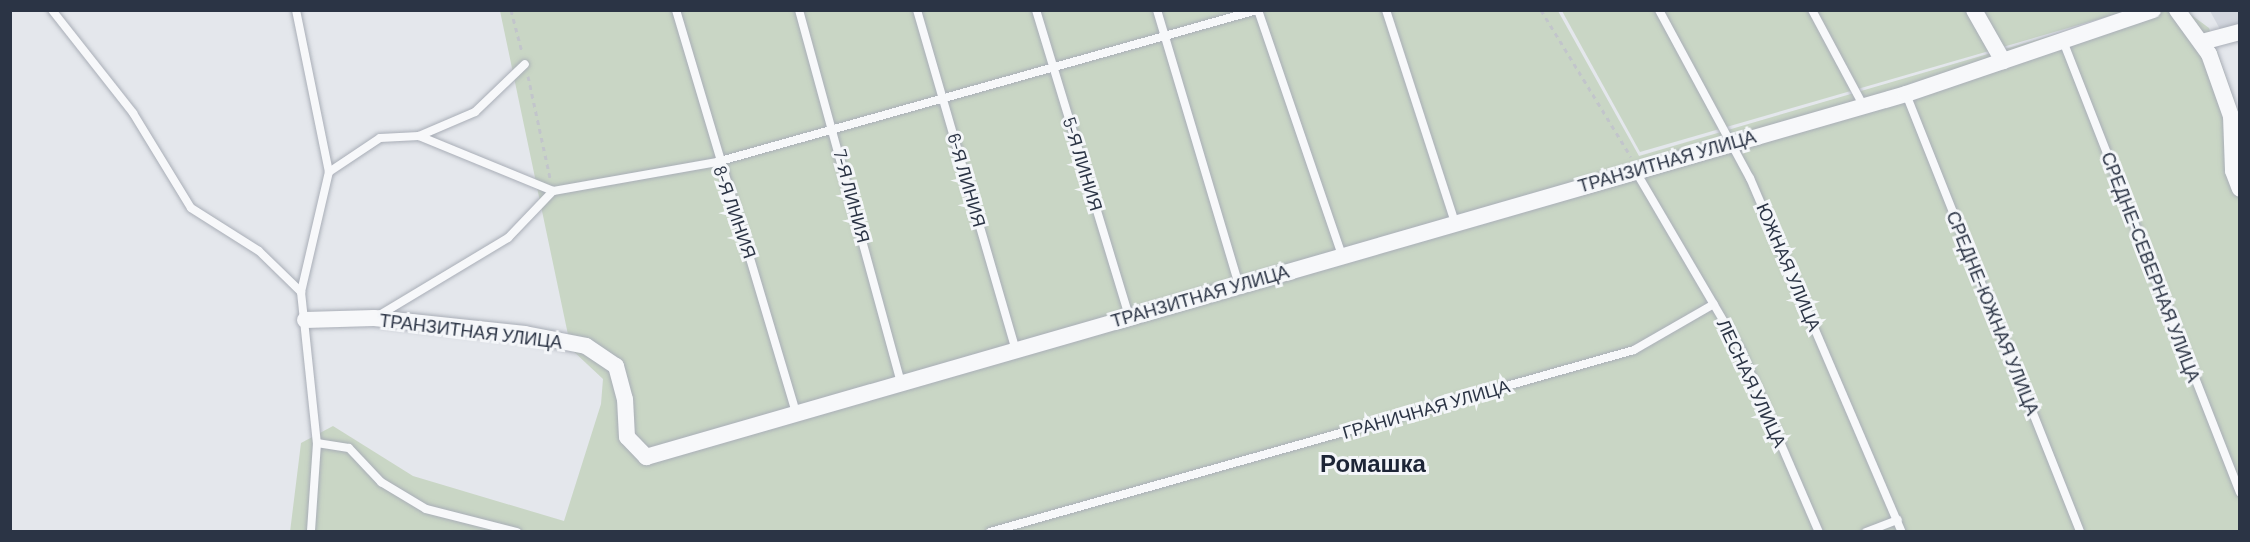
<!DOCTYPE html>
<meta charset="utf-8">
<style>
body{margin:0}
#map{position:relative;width:2250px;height:542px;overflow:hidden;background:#e4e7ec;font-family:Barlow,sans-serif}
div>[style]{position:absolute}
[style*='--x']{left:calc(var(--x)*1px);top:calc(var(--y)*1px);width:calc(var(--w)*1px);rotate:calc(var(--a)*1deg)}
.built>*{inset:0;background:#d2d6de}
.green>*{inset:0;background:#c9d6c5}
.path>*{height:3px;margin-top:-1.5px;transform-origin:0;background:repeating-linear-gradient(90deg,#c2c5cb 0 4.5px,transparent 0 9px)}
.roads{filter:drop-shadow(0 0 2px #a9aeb7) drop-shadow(0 0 2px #a9aeb7)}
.lane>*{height:8px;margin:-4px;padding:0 4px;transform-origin:4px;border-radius:4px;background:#f7f8fa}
.street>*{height:16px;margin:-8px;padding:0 8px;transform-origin:8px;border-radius:8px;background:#f7f8fa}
span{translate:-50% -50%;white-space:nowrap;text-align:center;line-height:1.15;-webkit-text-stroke:6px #f4f6f9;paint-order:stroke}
.street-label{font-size:18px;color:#2b3445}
.district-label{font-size:24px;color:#1d2536;font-weight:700}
.frame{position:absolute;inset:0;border:12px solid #2b3445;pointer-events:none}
</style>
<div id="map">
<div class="built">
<i style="clip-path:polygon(2210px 11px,2239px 11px,2239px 25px,2221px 31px)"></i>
</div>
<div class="green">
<i style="clip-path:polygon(500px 11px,1558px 11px,1639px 156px,2135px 11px,2186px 11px,2209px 28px,2239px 114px,2239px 531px,290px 532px,301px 443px,333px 426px,413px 476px,564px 521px,601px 404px,603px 379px,571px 349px)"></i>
<i style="clip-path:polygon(1562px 11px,2127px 11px,1640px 152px)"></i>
</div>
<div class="path">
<i style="--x:511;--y:10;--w:43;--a:75.3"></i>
<i style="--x:1541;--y:10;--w:172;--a:58.5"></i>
<i style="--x:528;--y:76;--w:104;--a:77.8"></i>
</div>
<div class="roads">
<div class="lane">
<i style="--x:52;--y:10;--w:131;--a:51.8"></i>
<i style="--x:133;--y:113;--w:111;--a:58.6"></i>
<i style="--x:191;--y:208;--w:80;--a:32.3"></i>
<i style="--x:259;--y:251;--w:59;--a:44.3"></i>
<i style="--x:301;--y:292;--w:152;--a:84"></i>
<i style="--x:317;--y:443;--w:89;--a:93.9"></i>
<i style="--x:296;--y:10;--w:165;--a:78.5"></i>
<i style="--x:676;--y:10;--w:420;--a:73.4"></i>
<i style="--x:799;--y:10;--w:387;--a:74.7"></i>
<i style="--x:917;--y:10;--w:354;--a:73.8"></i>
<i style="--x:1036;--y:10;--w:321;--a:73.1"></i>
<i style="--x:1157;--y:10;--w:287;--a:73.4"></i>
<i style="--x:1258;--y:10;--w:259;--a:71.1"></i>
<i style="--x:1386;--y:10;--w:223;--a:72"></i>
<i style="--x:1659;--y:10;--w:191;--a:61.6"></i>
<i style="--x:1750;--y:178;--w:385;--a:66.8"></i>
<i style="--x:1812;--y:10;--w:108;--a:61.8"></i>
<i style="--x:2063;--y:41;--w:485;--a:68.6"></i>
<i style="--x:1906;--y:94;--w:471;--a:68.3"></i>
<i style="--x:419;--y:136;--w:61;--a:-23.2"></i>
<i style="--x:475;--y:112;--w:69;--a:-43.8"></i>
<i style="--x:1639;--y:177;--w:199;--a:59.6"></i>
<i style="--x:1740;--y:349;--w:199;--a:66.7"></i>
<i style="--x:301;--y:292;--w:123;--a:-76.9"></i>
<i style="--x:329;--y:172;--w:61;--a:-33.7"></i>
<i style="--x:380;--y:138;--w:39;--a:-3"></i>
<i style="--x:419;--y:136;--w:145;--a:22.3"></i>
<i style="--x:378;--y:316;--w:152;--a:-31"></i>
<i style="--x:508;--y:238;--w:65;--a:-46.2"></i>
<i style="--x:553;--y:191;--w:167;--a:-10"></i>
<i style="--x:717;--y:162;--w:561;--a:-15.72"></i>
<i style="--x:317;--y:443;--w:32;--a:9"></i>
<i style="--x:349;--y:448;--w:47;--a:46.7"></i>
<i style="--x:381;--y:482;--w:52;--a:31"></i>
<i style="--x:426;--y:509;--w:94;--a:14.2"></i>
<i style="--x:990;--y:532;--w:669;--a:-15.78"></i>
<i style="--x:1634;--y:350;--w:92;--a:-29.9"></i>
<i style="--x:1866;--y:532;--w:34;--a:-21"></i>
</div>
<div class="street">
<i style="--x:1974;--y:10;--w:59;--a:60.4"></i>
<i style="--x:2177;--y:10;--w:54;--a:54"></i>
<i style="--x:2209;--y:54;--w:66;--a:70.5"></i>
<i style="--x:2231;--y:116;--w:55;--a:87.9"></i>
<i style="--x:2233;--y:171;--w:19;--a:69"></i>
<i style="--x:2202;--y:42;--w:39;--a:-15"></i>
<i style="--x:305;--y:320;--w:69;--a:-1.7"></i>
<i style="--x:374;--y:318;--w:152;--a:6"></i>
<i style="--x:525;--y:334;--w:62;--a:11.1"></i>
<i style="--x:586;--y:346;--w:36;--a:34"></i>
<i style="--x:616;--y:366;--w:34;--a:75"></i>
<i style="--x:625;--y:399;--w:38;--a:87"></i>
<i style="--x:627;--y:437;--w:28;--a:46"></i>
<i style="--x:646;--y:457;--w:1311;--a:-16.07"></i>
<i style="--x:1906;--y:94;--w:261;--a:-18.8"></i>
</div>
</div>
<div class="street-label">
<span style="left:1667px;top:161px;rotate:-16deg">ТРАНЗИТНАЯ УЛИЦА</span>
<span style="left:1083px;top:164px;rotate:73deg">5-Я ЛИНИЯ</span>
<span style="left:967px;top:180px;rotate:74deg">6-Я ЛИНИЯ</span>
<span style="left:852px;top:196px;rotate:75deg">7-Я ЛИНИЯ</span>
<span style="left:735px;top:212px;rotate:71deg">8-Я ЛИНИЯ</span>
<span style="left:1789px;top:267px;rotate:67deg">ЮЖНАЯ УЛИЦА</span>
<span style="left:2151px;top:267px;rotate:69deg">СРЕДНЕ-СЕВЕРНАЯ УЛИЦА</span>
<span style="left:1200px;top:296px;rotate:-16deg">ТРАНЗИТНАЯ УЛИЦА</span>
<span style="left:1993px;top:313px;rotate:68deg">СРЕДНЕ-ЮЖНАЯ УЛИЦА</span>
<span style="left:471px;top:331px;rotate:7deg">ТРАНЗИТНАЯ УЛИЦА</span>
<span style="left:1752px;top:383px;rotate:65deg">ЛЕСНАЯ УЛИЦА</span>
<span style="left:1426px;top:409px;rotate:-16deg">ГРАНИЧНАЯ УЛИЦА</span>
</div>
<div class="district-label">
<span style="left:1373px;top:463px">Ромашка</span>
</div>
<div class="frame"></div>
</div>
